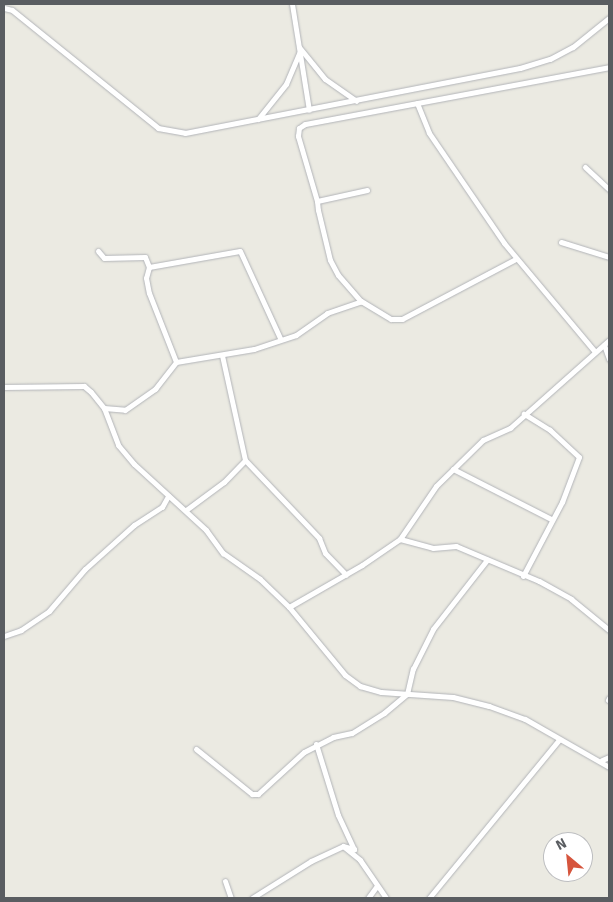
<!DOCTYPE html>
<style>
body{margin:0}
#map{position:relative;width:613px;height:902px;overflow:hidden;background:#ebeae2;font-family:Signika,sans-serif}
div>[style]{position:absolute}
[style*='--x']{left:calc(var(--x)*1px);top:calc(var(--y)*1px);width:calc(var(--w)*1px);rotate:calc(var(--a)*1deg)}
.roads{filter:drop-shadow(0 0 1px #b2b4b8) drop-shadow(0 0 1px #b2b4b8)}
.street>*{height:5px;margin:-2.5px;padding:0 2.5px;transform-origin:2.5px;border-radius:2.5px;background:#fff}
span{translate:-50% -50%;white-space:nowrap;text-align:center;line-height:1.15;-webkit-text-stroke:4px #fff;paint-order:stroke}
.frame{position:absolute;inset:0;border:5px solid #5a5d61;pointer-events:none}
.north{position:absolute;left:543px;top:832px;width:50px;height:50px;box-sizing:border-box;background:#fff;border:1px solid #bdbec0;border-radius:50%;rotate:332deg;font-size:14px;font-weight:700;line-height:20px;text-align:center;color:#5a5d61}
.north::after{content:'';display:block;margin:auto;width:18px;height:22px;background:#d6553d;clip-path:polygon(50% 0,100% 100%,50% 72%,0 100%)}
</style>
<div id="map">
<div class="roads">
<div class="street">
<i style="--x:292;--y:4;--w:107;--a:80.9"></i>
<i style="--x:4;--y:8;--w:8;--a:14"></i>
<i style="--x:12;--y:10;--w:188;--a:38.9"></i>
<i style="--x:158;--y:128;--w:27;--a:10"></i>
<i style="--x:185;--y:133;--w:341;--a:-11"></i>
<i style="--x:520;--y:68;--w:31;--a:-17"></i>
<i style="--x:550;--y:59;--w:26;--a:-28"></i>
<i style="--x:573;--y:47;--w:46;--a:-38.9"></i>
<i style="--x:299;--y:47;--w:41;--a:50.9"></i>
<i style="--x:325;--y:79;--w:38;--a:35"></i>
<i style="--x:417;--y:103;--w:32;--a:68"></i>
<i style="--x:429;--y:133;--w:133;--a:55.7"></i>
<i style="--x:504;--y:243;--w:142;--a:50.1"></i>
<i style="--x:258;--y:119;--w:45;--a:-51.3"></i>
<i style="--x:286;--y:84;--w:34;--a:-67"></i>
<i style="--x:585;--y:167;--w:33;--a:43"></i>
<i style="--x:367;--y:190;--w:51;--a:167.6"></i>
<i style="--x:317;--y:201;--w:9;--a:84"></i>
<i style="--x:318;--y:210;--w:51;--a:76.5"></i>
<i style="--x:330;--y:260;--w:17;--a:62"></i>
<i style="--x:338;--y:275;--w:35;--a:49"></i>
<i style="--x:361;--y:301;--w:35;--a:31"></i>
<i style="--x:391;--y:319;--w:11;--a:0"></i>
<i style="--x:402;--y:319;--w:129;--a:-27.8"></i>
<i style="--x:317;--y:201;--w:68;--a:-106.3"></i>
<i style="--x:298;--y:136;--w:8;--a:-83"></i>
<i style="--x:299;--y:128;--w:7;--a:-34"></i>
<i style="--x:305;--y:124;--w:309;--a:-10.6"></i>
<i style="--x:561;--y:242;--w:50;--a:17.4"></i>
<i style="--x:98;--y:251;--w:9;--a:49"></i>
<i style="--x:104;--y:258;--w:41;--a:-1.4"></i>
<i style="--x:145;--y:257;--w:11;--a:68"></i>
<i style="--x:149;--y:267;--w:11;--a:105"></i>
<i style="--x:146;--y:278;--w:15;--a:79"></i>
<i style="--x:149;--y:293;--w:74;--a:68.6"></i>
<i style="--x:149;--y:267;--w:92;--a:-10"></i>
<i style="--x:240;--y:251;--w:96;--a:65.3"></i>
<i style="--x:604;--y:345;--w:15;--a:70"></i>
<i style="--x:4;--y:387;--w:80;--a:-0.7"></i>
<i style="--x:84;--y:386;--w:9;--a:41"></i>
<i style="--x:91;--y:392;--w:21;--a:51"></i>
<i style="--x:104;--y:408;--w:40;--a:69"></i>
<i style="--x:118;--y:445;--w:25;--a:50"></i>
<i style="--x:134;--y:464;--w:98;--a:42.5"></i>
<i style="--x:206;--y:530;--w:29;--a:54"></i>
<i style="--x:223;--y:553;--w:45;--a:35.1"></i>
<i style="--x:260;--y:579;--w:40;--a:44"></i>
<i style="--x:289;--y:607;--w:88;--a:50.5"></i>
<i style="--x:345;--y:675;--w:19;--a:36"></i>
<i style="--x:360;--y:686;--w:22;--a:16"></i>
<i style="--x:381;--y:692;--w:72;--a:4"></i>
<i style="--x:453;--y:697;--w:37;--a:14"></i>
<i style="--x:489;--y:706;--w:38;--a:20"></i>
<i style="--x:525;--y:719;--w:97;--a:29.7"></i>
<i style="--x:104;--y:408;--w:21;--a:5"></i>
<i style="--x:125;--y:410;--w:37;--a:-35"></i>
<i style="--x:155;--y:389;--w:34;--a:-52"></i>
<i style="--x:176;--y:362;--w:79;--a:-9.5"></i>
<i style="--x:254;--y:349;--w:44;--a:-18.4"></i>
<i style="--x:296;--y:335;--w:38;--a:-35"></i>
<i style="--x:327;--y:313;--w:36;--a:-19"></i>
<i style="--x:245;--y:460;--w:108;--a:46.5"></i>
<i style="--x:319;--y:538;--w:16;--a:68"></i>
<i style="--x:325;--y:553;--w:30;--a:46"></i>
<i style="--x:453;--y:469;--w:110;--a:27"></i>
<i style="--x:186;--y:510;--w:47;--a:-36.4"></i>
<i style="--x:224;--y:482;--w:30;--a:-46"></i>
<i style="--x:245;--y:460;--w:107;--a:-102.4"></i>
<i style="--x:400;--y:539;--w:34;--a:15"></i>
<i style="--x:433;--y:548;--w:23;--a:-5"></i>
<i style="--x:456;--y:546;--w:90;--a:22.9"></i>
<i style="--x:539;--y:581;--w:37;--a:29"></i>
<i style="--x:571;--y:599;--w:49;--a:39.2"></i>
<i style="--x:523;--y:576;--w:84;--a:-62.2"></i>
<i style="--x:562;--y:502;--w:48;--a:-69.3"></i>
<i style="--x:579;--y:457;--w:40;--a:-137"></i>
<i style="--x:550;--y:430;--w:31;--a:-148"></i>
<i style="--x:289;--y:607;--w:84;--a:-29.9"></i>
<i style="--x:362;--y:565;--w:46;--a:-34.4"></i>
<i style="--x:400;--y:539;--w:64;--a:-55.8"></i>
<i style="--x:436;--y:486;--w:66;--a:-44.4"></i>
<i style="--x:483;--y:440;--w:30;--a:-24"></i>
<i style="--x:510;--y:428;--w:132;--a:-41.6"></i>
<i style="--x:4;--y:636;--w:18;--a:-19"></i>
<i style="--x:21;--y:630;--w:34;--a:-34"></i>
<i style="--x:49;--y:611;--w:55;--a:-49.4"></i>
<i style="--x:85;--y:569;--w:66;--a:-41.9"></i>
<i style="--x:134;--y:525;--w:33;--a:-33"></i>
<i style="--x:162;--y:507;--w:13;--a:-61"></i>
<i style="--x:608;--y:700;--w:2;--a:-63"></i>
<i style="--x:316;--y:744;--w:74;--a:72.8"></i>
<i style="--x:338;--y:815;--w:38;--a:65"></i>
<i style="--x:354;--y:849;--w:11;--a:-165"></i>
<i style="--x:343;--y:846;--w:22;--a:39"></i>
<i style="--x:360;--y:860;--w:46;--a:55.6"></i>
<i style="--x:196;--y:749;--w:72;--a:38.8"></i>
<i style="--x:252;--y:794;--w:6;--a:0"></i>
<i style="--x:258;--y:794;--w:62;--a:-42.4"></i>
<i style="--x:304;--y:752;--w:33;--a:-27"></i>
<i style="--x:333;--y:737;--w:19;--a:-12"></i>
<i style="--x:352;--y:733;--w:38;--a:-32"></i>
<i style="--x:384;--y:713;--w:30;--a:-40"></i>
<i style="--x:407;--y:694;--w:26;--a:-77"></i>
<i style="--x:413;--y:669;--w:45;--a:-63.4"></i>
<i style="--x:433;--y:629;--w:88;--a:-52"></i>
<i style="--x:602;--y:760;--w:8;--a:-23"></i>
<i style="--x:225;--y:881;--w:18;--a:71"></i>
<i style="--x:252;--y:898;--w:70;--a:-32.1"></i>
<i style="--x:311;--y:861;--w:35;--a:-25"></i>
<i style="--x:368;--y:898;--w:14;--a:-54"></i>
<i style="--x:429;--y:898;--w:205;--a:-50.6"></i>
</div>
</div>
<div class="frame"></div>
<div class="north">N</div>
</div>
